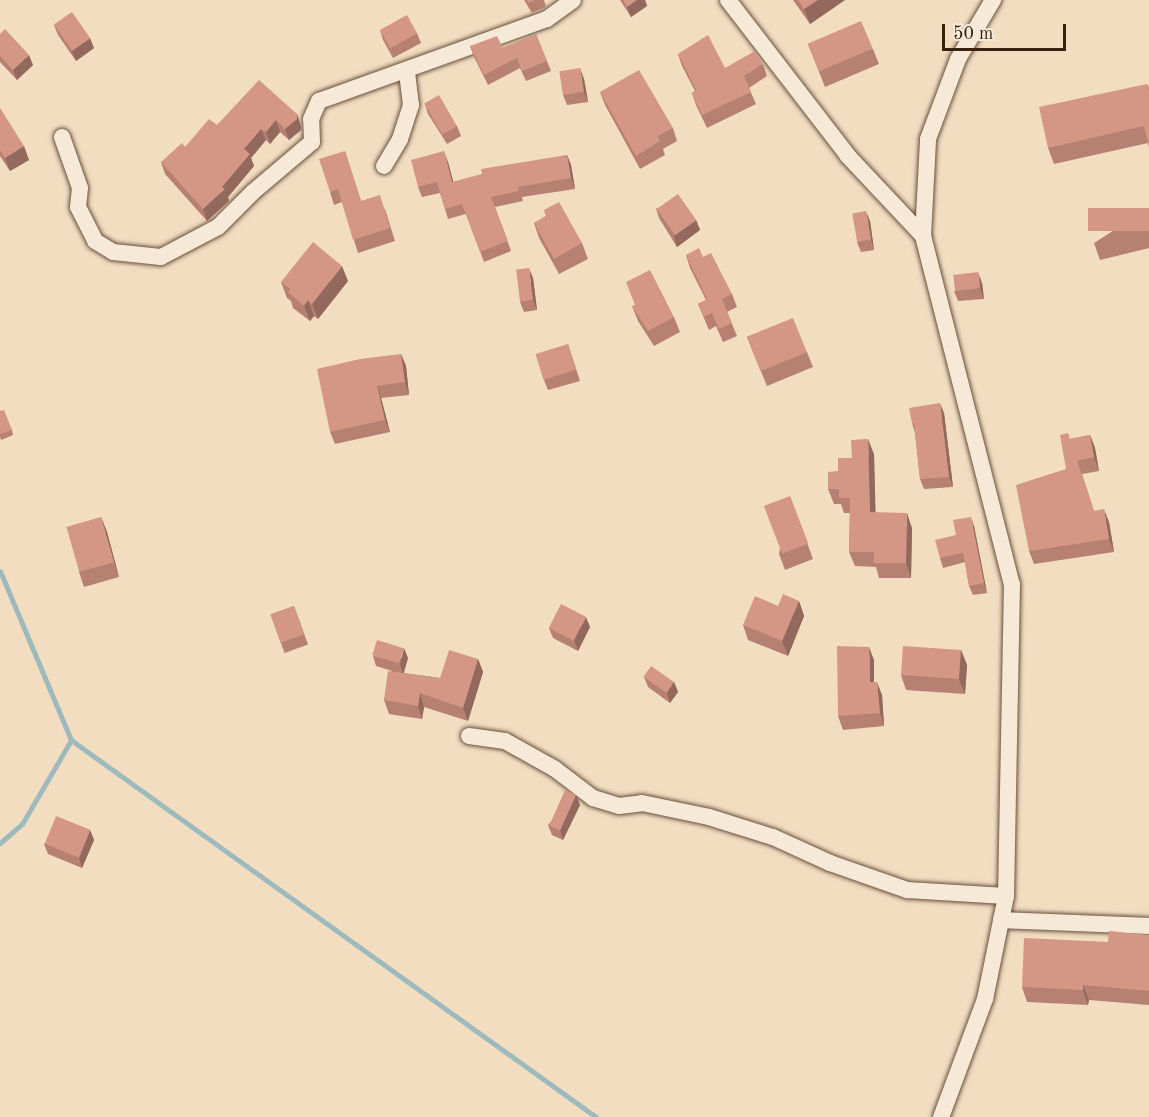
<!DOCTYPE html>
<style>
body{margin:0}
#map{position:relative;width:1149px;height:1117px;overflow:hidden;background:#f2ddc1;font-family:"Old Standard TT",serif}
div>[style]{position:absolute}
[style*='--x']{left:calc(var(--x)*1px);top:calc(var(--y)*1px);width:calc(var(--w)*1px);rotate:calc(var(--a)*1deg)}
.stream>*{height:5px;margin:-2.5px;padding:0 2.5px;transform-origin:2.5px;border-radius:2.5px;background:#9fbabd}
.roads{filter:drop-shadow(0 0 2px #67503c) drop-shadow(0 0 2px #67503c)}
.street>*{height:16px;margin:-8px;padding:0 8px;transform-origin:8px;border-radius:8px;background:#f7e9d7}
.wall>*{inset:0;background:#b68172;transform-origin:0 0}
.shaded-wall>*{inset:0;background:#94695d}
.building>*{inset:0;background:#d49685;transform-origin:0 0}
span{translate:-50% -50%;white-space:nowrap;text-align:center;line-height:1.15;-webkit-text-stroke:4.5px #f7e9d7;paint-order:stroke}
.scale{position:absolute;left:942px;top:24px;width:124px;height:27px;box-sizing:border-box;border:3px solid #392110;border-top:0;padding-left:8px;font-size:18px;line-height:21px;white-space:nowrap;color:#392110;-webkit-text-stroke:4px #f7e9d7;paint-order:stroke}
</style>
<div id="map">
<div class="stream">
<i style="--x:0;--y:571;--w:183;--a:67.2"></i>
<i style="--x:71;--y:740;--w:646;--a:35.68"></i>
<i style="--x:0;--y:843;--w:29;--a:-41"></i>
<i style="--x:22;--y:824;--w:97;--a:-59.7"></i>
</div>
<div class="roads">
<div class="street">
<i style="--x:728;--y:0;--w:197;--a:52.4"></i>
<i style="--x:848;--y:156;--w:110;--a:46.8"></i>
<i style="--x:923;--y:236;--w:359;--a:75.7"></i>
<i style="--x:1012;--y:584;--w:312;--a:91.1"></i>
<i style="--x:1006;--y:896;--w:105;--a:101.5"></i>
<i style="--x:985;--y:999;--w:126;--a:110.4"></i>
<i style="--x:62;--y:137;--w:54;--a:70.6"></i>
<i style="--x:80;--y:188;--w:19;--a:96"></i>
<i style="--x:78;--y:207;--w:38;--a:63"></i>
<i style="--x:95;--y:241;--w:21;--a:31"></i>
<i style="--x:113;--y:252;--w:48;--a:5.9"></i>
<i style="--x:161;--y:257;--w:64;--a:-27.8"></i>
<i style="--x:218;--y:227;--w:49;--a:-45"></i>
<i style="--x:253;--y:192;--w:77;--a:-40.3"></i>
<i style="--x:312;--y:142;--w:23;--a:-92"></i>
<i style="--x:311;--y:119;--w:20;--a:-66"></i>
<i style="--x:319;--y:101;--w:242;--a:-19.8"></i>
<i style="--x:547;--y:19;--w:32;--a:-36"></i>
<i style="--x:384;--y:166;--w:31;--a:-59"></i>
<i style="--x:400;--y:139;--w:36;--a:-72"></i>
<i style="--x:411;--y:105;--w:34;--a:-97"></i>
<i style="--x:923;--y:236;--w:97;--a:-87"></i>
<i style="--x:928;--y:139;--w:85;--a:-69.4"></i>
<i style="--x:958;--y:59;--w:69;--a:-59.3"></i>
<i style="--x:469;--y:736;--w:36;--a:8"></i>
<i style="--x:505;--y:741;--w:57;--a:29.2"></i>
<i style="--x:555;--y:769;--w:48;--a:37.3"></i>
<i style="--x:593;--y:798;--w:27;--a:17"></i>
<i style="--x:619;--y:806;--w:23;--a:-7"></i>
<i style="--x:642;--y:803;--w:68;--a:11.8"></i>
<i style="--x:709;--y:817;--w:67;--a:17.4"></i>
<i style="--x:773;--y:837;--w:63;--a:24.5"></i>
<i style="--x:830;--y:863;--w:82;--a:19.3"></i>
<i style="--x:907;--y:890;--w:99;--a:3.5"></i>
<i style="--x:1001;--y:920;--w:148;--a:2.3"></i>
</div>
</div>
<div class="wall">
<i style="clip-path:polygon(524px 0,544px 0,546px 7px,532px 13px)"></i>
<i style="clip-path:polygon(620px 0,645px 0,647px 6px,631px 17px)"></i>
<i style="clip-path:polygon(793px 0,845px 0,810px 24px)"></i>
<i style="clip-path:polygon(54px 25px,94px 48px,76px 61px,58px 35px)"></i>
<i style="clip-path:polygon(380px 30px,417px 33px,421px 43px,393px 58px,383px 40px)"></i>
<i style="clip-path:polygon(0 34px,33px 65px,17px 80px,0 62px)"></i>
<i style="clip-path:polygon(536px 34px,551px 71px,526px 81px,520px 68px,488px 85px,474px 57px,470px 46px,503px 48px)"></i>
<i style="clip-path:polygon(808px 44px,873px 49px,879px 64px,825px 87px)"></i>
<i style="clip-path:polygon(678px 54px,725px 68px,763px 64px,767px 76px,749px 88px,756px 104px,707px 128px,696px 105px,692px 93px,695px 91px,682px 66px)"></i>
<i style="clip-path:polygon(584px 79px,588px 102px,567px 105px,563px 95px)"></i>
<i style="clip-path:polygon(1147px 84px,1149px 88px,1149px 147px,1148px 143px,1054px 164px,1048px 148px)"></i>
<i style="clip-path:polygon(600px 92px,673px 128px,677px 141px,663px 149px,665px 155px,640px 169px,605px 105px)"></i>
<i style="clip-path:polygon(425px 104px,457px 126px,461px 136px,447px 144px,428px 114px)"></i>
<i style="clip-path:polygon(0 108px,29px 160px,10px 171px,0 156px)"></i>
<i style="clip-path:polygon(297px 114px,301px 126px,301px 130px,289px 140px,280px 132px,270px 144px,266px 140px,251px 158px,254px 166px,228px 197px,229px 201px,207px 221px,165px 174px,161px 162px,185px 147px,217px 125px)"></i>
<i style="clip-path:polygon(345px 151px,361px 201px,385px 209px,395px 241px,358px 253px,342px 202px,334px 205px,330px 192px)"></i>
<i style="clip-path:polygon(567px 155px,571px 165px,575px 189px,522px 197px,523px 201px,495px 207px,511px 251px,484px 262px,466px 214px,448px 219px,440px 193px,422px 197px,418px 187px,448px 162px,453px 182px)"></i>
<i style="clip-path:polygon(656px 208px,696px 220px,700px 230px,677px 247px,659px 218px)"></i>
<i style="clip-path:polygon(1149px 208px,1149px 248px,1100px 260px,1094px 243px)"></i>
<i style="clip-path:polygon(544px 210px,582px 243px,588px 259px,559px 274px,539px 238px,534px 223px,546px 216px)"></i>
<i style="clip-path:polygon(870px 221px,874px 250px,861px 252px,857px 242px)"></i>
<i style="clip-path:polygon(686px 255px,732px 294px,737px 307px,727px 312px,737px 336px,723px 342px,716px 326px,709px 330px,698px 304px,706px 300px,690px 268px)"></i>
<i style="clip-path:polygon(533px 278px,537px 310px,524px 312px,520px 302px)"></i>
<i style="clip-path:polygon(348px 281px,318px 319px,314px 316px,310px 321px,293px 308px,291px 301px,287px 298px,281px 282px)"></i>
<i style="clip-path:polygon(982px 283px,984px 299px,958px 301px,954px 291px)"></i>
<i style="clip-path:polygon(632px 306px,674px 317px,680px 332px,654px 346px,638px 321px)"></i>
<i style="clip-path:polygon(747px 337px,807px 352px,813px 367px,767px 386px)"></i>
<i style="clip-path:polygon(568px 344px,580px 381px,548px 390px,544px 380px)"></i>
<i style="clip-path:polygon(401px 354px,406px 366px,409px 395px,381px 398px,390px 432px,335px 444px,330px 432px)"></i>
<i style="clip-path:polygon(0 411px,12px 430px,13px 435px,1px 440px,0 437px)"></i>
<i style="clip-path:polygon(944px 413px,953px 487px,924px 489px,920px 479px,915px 433px,912px 423px)"></i>
<i style="clip-path:polygon(1090px 435px,1095px 448px,1099px 471px,1082px 474px,1094px 511px,1109px 522px,1114px 552px,1034px 564px,1029px 551px,1066px 469px,1070px 439px)"></i>
<i style="clip-path:polygon(874px 454px,875px 513px,912px 528px,911px 578px,879px 578px,876px 567px,855px 566px,849px 552px,850px 513px,844px 513px,841px 504px,834px 504px,828px 489px,852px 458px)"></i>
<i style="clip-path:polygon(790px 496px,813px 559px,785px 570px,779px 554px)"></i>
<i style="clip-path:polygon(101px 517px,107px 532px,119px 577px,84px 587px,79px 572px)"></i>
<i style="clip-path:polygon(974px 526px,987px 593px,973px 595px,969px 586px,965px 562px,943px 568px,940px 558px,956px 535px)"></i>
<i style="clip-path:polygon(799px 601px,804px 616px,788px 656px,748px 640px,743px 625px,778px 606px)"></i>
<i style="left:294px;top:606px;width:41px;height:25px;rotate:70deg"></i>
<i style="clip-path:polygon(590px 627px,578px 651px,553px 638px,549px 628px)"></i>
<i style="clip-path:polygon(961px 650px,967px 665px,965px 694px,906px 690px,901px 675px)"></i>
<i style="clip-path:polygon(373px 656px,408px 658px,404px 673px,440px 678px,478px 659px,483px 672px,468px 721px,424px 707px,422px 719px,389px 714px,384px 700px,392px 671px,376px 666px)"></i>
<i style="clip-path:polygon(874px 660px,874px 682px,882px 695px,884px 726px,843px 730px,838px 716px)"></i>
<i style="clip-path:polygon(644px 677px,674px 682px,678px 692px,670px 703px,648px 687px)"></i>
<i style="clip-path:polygon(576px 795px,580px 805px,563px 840px,552px 835px,548px 825px)"></i>
<i style="clip-path:polygon(90px 830px,94px 840px,82px 868px,48px 854px,44px 844px)"></i>
<i style="clip-path:polygon(1149px 935px,1149px 1005px,1089px 1000px,1088px 1005px,1027px 1002px,1022px 987px)"></i>
</div>
<div class="shaded-wall">
<i style="clip-path:polygon(637px 0,645px 0,647px 6px,631px 17px,627px 7px)"></i>
<i style="clip-path:polygon(818px 0,845px 0,810px 24px,804px 9px)"></i>
<i style="clip-path:polygon(90px 38px,94px 48px,76px 61px,72px 51px)"></i>
<i style="clip-path:polygon(29px 55px,33px 65px,17px 80px,13px 70px)"></i>
<i style="clip-path:polygon(580px 68px,584px 79px,588px 102px,584px 92px)"></i>
<i style="clip-path:polygon(297px 114px,301px 126px,301px 130px,289px 140px,285px 129px)"></i>
<i style="clip-path:polygon(276px 120px,280px 132px,270px 144px,266px 132px)"></i>
<i style="clip-path:polygon(261px 129px,266px 140px,251px 158px,254px 166px,228px 197px,229px 201px,207px 221px,203px 209px,244px 149px)"></i>
<i style="clip-path:polygon(24px 146px,29px 160px,10px 171px,5px 158px)"></i>
<i style="clip-path:polygon(444px 151px,448px 162px,456px 192px,452px 182px)"></i>
<i style="clip-path:polygon(567px 155px,571px 165px,575px 189px,571px 178px)"></i>
<i style="clip-path:polygon(866px 211px,870px 221px,874px 250px,871px 240px)"></i>
<i style="clip-path:polygon(696px 220px,700px 230px,677px 247px,674px 236px)"></i>
<i style="clip-path:polygon(342px 266px,348px 281px,318px 319px,312px 304px)"></i>
<i style="clip-path:polygon(529px 268px,533px 278px,537px 310px,533px 300px)"></i>
<i style="clip-path:polygon(978px 272px,982px 283px,984px 299px,980px 288px)"></i>
<i style="clip-path:polygon(308px 300px,314px 316px,310px 321px,304px 306px)"></i>
<i style="clip-path:polygon(401px 354px,406px 366px,409px 395px,405px 382px)"></i>
<i style="clip-path:polygon(377px 386px,381px 398px,390px 432px,385px 420px)"></i>
<i style="clip-path:polygon(940px 403px,944px 413px,953px 487px,949px 477px)"></i>
<i style="clip-path:polygon(1090px 435px,1095px 448px,1099px 471px,1094px 457px)"></i>
<i style="clip-path:polygon(868px 439px,874px 454px,876px 527px,870px 512px)"></i>
<i style="clip-path:polygon(1104px 509px,1109px 522px,1114px 552px,1109px 539px)"></i>
<i style="clip-path:polygon(907px 513px,912px 528px,911px 578px,906px 563px)"></i>
<i style="clip-path:polygon(101px 517px,107px 532px,119px 577px,114px 562px)"></i>
<i style="clip-path:polygon(971px 517px,974px 526px,987px 593px,984px 583px)"></i>
<i style="clip-path:polygon(799px 601px,804px 616px,788px 656px,782px 641px)"></i>
<i style="clip-path:polygon(586px 617px,590px 627px,578px 651px,574px 640px)"></i>
<i style="clip-path:polygon(869px 647px,874px 660px,874px 695px,870px 682px)"></i>
<i style="clip-path:polygon(404px 648px,408px 658px,403px 674px,400px 664px)"></i>
<i style="clip-path:polygon(961px 650px,967px 665px,965px 694px,959px 679px)"></i>
<i style="clip-path:polygon(478px 659px,483px 672px,468px 721px,463px 708px)"></i>
<i style="clip-path:polygon(674px 682px,678px 692px,670px 703px,667px 693px)"></i>
<i style="clip-path:polygon(877px 682px,882px 695px,884px 726px,880px 713px)"></i>
<i style="clip-path:polygon(420px 693px,424px 707px,422px 719px,418px 706px)"></i>
<i style="clip-path:polygon(576px 795px,580px 805px,563px 840px,560px 830px)"></i>
<i style="clip-path:polygon(90px 830px,94px 840px,82px 868px,79px 858px)"></i>
<i style="clip-path:polygon(1083px 985px,1089px 1000px,1088px 1005px,1083px 990px)"></i>
</div>
<div class="building">
<i style="clip-path:polygon(527px 0,535px 0,528px 3px)"></i>
<i style="clip-path:polygon(623px 0,637px 0,627px 7px)"></i>
<i style="clip-path:polygon(798px 0,818px 0,804px 9px)"></i>
<i style="left:72px;top:12px;width:32px;height:22px;rotate:55deg"></i>
<i style="left:407px;top:15px;width:21px;height:31px;rotate:61deg"></i>
<i style="left:861px;top:21px;width:30px;height:58px;rotate:67deg"></i>
<i style="clip-path:polygon(5px 29px,29px 55px,13px 70px,0 56px,0 34px)"></i>
<i style="clip-path:polygon(536px 34px,547px 61px,522px 71px,517px 58px,484px 75px,470px 46px,497px 36px,503px 48px)"></i>
<i style="clip-path:polygon(708px 35px,725px 68px,755px 51px,763px 64px,744px 76px,751px 92px,702px 115px,692px 93px,696px 90px,678px 54px)"></i>
<i style="left:580px;top:68px;width:24px;height:21px;rotate:81deg"></i>
<i style="clip-path:polygon(639px 70px,673px 128px,658px 136px,660px 141px,636px 156px,600px 92px)"></i>
<i style="clip-path:polygon(259px 80px,297px 114px,297px 119px,285px 129px,276px 120px,266px 132px,261px 129px,244px 149px,250px 154px,222px 187px,225px 189px,203px 209px,161px 162px,182px 143px,185px 147px,209px 119px,217px 125px)"></i>
<i style="clip-path:polygon(1147px 84px,1149px 91px,1149px 147px,1144px 126px,1048px 148px,1039px 107px)"></i>
<i style="left:439px;top:95px;width:36px;height:17px;rotate:60deg"></i>
<i style="clip-path:polygon(0 108px,24px 146px,5px 158px,0 150px)"></i>
<i style="clip-path:polygon(345px 151px,361px 201px,380px 195px,390px 228px,353px 240px,338px 189px,330px 192px,319px 159px)"></i>
<i style="clip-path:polygon(444px 151px,452px 182px,482px 174px,481px 169px,567px 155px,571px 178px,518px 187px,519px 191px,491px 197px,508px 241px,480px 252px,462px 204px,445px 209px,437px 182px,418px 187px,411px 160px)"></i>
<i style="left:678px;top:194px;width:32px;height:26px;rotate:55deg"></i>
<i style="clip-path:polygon(559px 202px,582px 243px,554px 259px,534px 223px,547px 216px,544px 210px)"></i>
<i style="left:1149px;top:208px;width:23px;height:61px;rotate:90deg"></i>
<i style="left:866px;top:211px;width:29px;height:14px;rotate:80deg"></i>
<i style="clip-path:polygon(313px 242px,342px 266px,312px 304px,308px 300px,304px 306px,288px 292px,290px 289px,281px 282px)"></i>
<i style="clip-path:polygon(699px 248px,703px 257px,711px 253px,732px 294px,722px 299px,732px 323px,719px 329px,712px 313px,704px 317px,698px 304px,707px 299px,686px 255px)"></i>
<i style="left:529px;top:268px;width:32px;height:13px;rotate:83deg"></i>
<i style="clip-path:polygon(650px 270px,674px 317px,648px 331px,632px 306px,635px 305px,626px 282px)"></i>
<i style="left:978px;top:272px;width:16px;height:25px;rotate:83deg"></i>
<i style="left:793px;top:318px;width:37px;height:50px;rotate:68deg"></i>
<i style="left:568px;top:344px;width:27px;height:34px;rotate:73deg"></i>
<i style="clip-path:polygon(401px 354px,405px 382px,377px 386px,385px 420px,330px 432px,317px 369px,360px 359px)"></i>
<i style="clip-path:polygon(940px 403px,949px 477px,920px 479px,914px 422px,912px 423px,909px 408px)"></i>
<i style="clip-path:polygon(4px 410px,12px 430px,0 434px,0 411px)"></i>
<i style="clip-path:polygon(1068px 433px,1070px 439px,1090px 435px,1094px 457px,1077px 461px,1094px 511px,1104px 509px,1109px 539px,1029px 551px,1016px 485px,1066px 469px,1060px 435px)"></i>
<i style="clip-path:polygon(868px 439px,870px 512px,907px 513px,906px 563px,874px 563px,874px 552px,849px 552px,850px 498px,839px 498px,839px 489px,828px 489px,828px 472px,838px 471px,838px 458px,852px 458px,851px 440px)"></i>
<i style="left:790px;top:496px;width:51px;height:28px;rotate:69deg"></i>
<i style="left:101px;top:517px;width:47px;height:36px;rotate:74deg"></i>
<i style="clip-path:polygon(971px 517px,984px 583px,969px 586px,963px 553px,940px 558px,935px 540px,956px 535px,953px 520px)"></i>
<i style="clip-path:polygon(783px 594px,799px 601px,782px 641px,743px 625px,755px 596px,778px 606px)"></i>
<i style="left:561px;top:604px;width:28px;height:27px;rotate:27deg"></i>
<i style="left:294px;top:606px;width:30px;height:25px;rotate:70deg"></i>
<i style="left:377px;top:640px;width:28px;height:16px;rotate:17deg"></i>
<i style="clip-path:polygon(837px 646px,869px 647px,870px 682px,877px 682px,880px 713px,838px 716px)"></i>
<i style="left:903px;top:646px;width:58px;height:29px;rotate:4deg"></i>
<i style="clip-path:polygon(449px 650px,478px 659px,463px 708px,420px 693px,418px 706px,384px 700px,388px 671px,440px 678px)"></i>
<i style="left:651px;top:666px;width:28px;height:13px;rotate:35deg"></i>
<i style="left:565px;top:790px;width:12px;height:39px;rotate:24deg"></i>
<i style="left:56px;top:816px;width:37px;height:30px;rotate:22deg"></i>
<i style="clip-path:polygon(1109px 931px,1149px 935px,1149px 991px,1083px 985px,1083px 990px,1022px 987px,1024px 938px,1108px 942px)"></i>
</div>
<div class="scale">50 m</div>
</div>
